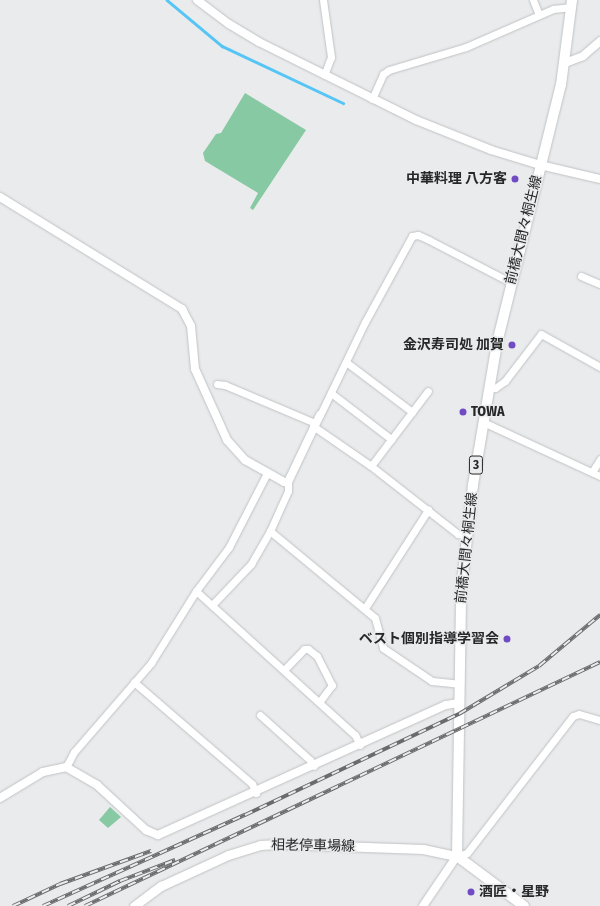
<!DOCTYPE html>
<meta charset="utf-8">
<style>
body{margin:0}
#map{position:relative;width:600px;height:906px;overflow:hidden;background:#e9ebed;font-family:"Fira Sans Condensed","Noto Sans JP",sans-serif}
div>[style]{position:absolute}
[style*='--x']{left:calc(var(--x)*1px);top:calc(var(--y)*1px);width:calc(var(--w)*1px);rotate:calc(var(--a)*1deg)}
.green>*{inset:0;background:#87c9a2}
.stream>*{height:2.5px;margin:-1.25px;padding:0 1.25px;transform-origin:1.25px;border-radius:1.25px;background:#55c5f5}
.roads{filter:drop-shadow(0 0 1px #c0c2c4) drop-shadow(0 0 1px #c0c2c4)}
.minor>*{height:7px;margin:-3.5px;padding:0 3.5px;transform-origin:3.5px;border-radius:3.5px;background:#fff}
.tertiary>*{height:8px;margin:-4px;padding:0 4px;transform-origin:4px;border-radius:4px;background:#fff}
.secondary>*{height:9px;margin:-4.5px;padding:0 4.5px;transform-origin:4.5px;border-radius:4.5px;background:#fff}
.primary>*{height:10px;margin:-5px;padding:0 5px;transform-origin:5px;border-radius:5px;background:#fff}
.rail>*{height:4px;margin-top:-2px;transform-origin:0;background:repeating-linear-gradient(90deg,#e9ebed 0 8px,#6a6b6c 0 16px);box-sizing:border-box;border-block:1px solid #6a6b6c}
.dots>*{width:11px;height:11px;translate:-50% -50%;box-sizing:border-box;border:2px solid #e9ebed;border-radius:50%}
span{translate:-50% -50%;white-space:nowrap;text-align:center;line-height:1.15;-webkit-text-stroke:3px #e9ebed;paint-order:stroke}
.shield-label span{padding:1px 3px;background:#e9ebed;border:1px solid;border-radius:3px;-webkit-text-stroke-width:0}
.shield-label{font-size:13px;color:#262727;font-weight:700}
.poi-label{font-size:14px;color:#262727;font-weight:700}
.right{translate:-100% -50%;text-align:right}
.left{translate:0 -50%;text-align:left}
.street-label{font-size:14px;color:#262727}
</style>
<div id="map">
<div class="green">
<i style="clip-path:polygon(245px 93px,306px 130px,253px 210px,250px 208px,258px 193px,205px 161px,203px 153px,216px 134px,221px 133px)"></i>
<i style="clip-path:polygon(110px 807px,121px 817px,108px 828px,99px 820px)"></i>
</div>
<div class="stream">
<i style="--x:167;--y:0;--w:72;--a:39.9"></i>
<i style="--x:222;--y:46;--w:134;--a:25.2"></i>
</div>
<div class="roads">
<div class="minor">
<i style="--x:323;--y:0;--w:58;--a:82"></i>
<i style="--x:331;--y:57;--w:19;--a:111"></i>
<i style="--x:533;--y:0;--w:16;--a:68"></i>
<i style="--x:372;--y:99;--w:27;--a:-66"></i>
<i style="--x:383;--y:74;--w:7;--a:-34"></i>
<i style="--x:389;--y:70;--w:80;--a:-16.6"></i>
<i style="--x:466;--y:47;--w:95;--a:-23.6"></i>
<i style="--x:553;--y:9;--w:19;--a:-6"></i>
<i style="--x:581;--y:276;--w:21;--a:23"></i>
<i style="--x:346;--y:362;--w:83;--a:37.1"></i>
<i style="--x:217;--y:384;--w:8;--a:7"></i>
<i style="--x:225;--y:385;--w:98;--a:22.9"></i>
<i style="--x:489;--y:388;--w:6;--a:0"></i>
<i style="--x:495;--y:388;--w:12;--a:-35"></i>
<i style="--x:505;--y:381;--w:59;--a:-52.5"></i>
<i style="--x:541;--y:334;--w:68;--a:29.2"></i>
<i style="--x:331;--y:393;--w:76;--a:37.5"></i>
<i style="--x:320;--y:415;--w:103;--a:-64.2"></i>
<i style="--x:365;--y:322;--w:98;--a:-61.3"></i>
<i style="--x:412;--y:236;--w:6;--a:-9"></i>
<i style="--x:418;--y:235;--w:12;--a:24"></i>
<i style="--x:429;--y:240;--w:91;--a:27.4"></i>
<i style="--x:483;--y:422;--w:129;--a:24.8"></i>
<i style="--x:313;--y:426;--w:70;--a:34.6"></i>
<i style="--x:371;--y:466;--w:110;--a:38"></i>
<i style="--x:458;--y:534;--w:8;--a:14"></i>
<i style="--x:371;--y:466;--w:94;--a:-52.8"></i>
<i style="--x:592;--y:472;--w:15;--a:-58"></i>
<i style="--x:270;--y:531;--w:136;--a:39.6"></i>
<i style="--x:375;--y:618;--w:31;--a:75"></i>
<i style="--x:383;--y:648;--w:59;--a:34"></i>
<i style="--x:432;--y:681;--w:27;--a:6"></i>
<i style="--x:196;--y:591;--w:215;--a:42.2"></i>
<i style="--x:355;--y:735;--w:11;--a:63"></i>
<i style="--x:212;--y:605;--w:57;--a:-46.4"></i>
<i style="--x:251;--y:564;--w:38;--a:-60"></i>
<i style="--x:270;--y:531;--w:44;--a:-65.8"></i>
<i style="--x:288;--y:491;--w:9;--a:-90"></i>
<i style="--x:365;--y:608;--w:117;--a:-57.3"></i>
<i style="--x:284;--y:670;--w:29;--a:-46"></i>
<i style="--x:304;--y:649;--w:4;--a:0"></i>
<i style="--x:308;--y:649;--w:11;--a:38"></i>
<i style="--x:317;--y:656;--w:33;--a:63"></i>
<i style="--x:332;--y:685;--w:21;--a:127"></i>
<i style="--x:134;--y:682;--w:156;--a:40.8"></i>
<i style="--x:252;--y:784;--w:10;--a:66"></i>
<i style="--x:260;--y:715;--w:67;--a:42"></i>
<i style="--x:310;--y:760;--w:7;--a:56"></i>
<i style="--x:66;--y:767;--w:17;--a:-62"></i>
<i style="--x:74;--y:752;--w:118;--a:-49.1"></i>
<i style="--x:151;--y:663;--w:85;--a:-58"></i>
<i style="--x:196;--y:591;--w:55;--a:-53.1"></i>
<i style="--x:229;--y:547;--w:83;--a:-62.8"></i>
<i style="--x:457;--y:856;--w:10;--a:-17"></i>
<i style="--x:467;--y:853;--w:173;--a:-52.3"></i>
<i style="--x:573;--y:716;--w:6;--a:-18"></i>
<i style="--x:579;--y:714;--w:22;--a:16"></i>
</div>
<div class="tertiary">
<i style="--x:197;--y:0;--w:40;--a:37"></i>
<i style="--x:229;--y:24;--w:35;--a:31"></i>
<i style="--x:259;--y:42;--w:175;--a:26.4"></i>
<i style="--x:416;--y:120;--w:81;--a:21.8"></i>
<i style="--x:491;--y:150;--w:51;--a:17"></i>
<i style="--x:540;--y:165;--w:62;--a:13.1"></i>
<i style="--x:565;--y:63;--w:19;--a:-21"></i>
<i style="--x:583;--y:56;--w:23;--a:-41"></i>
<i style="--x:0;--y:197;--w:214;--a:31.6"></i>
<i style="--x:182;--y:309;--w:19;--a:62"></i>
<i style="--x:191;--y:326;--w:43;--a:84.7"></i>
<i style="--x:195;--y:369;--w:78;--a:65.7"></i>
<i style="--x:227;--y:440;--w:27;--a:48"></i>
<i style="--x:245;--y:460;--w:45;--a:29.4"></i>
<i style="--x:284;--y:482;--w:4;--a:0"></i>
<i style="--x:288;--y:482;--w:74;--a:-64.5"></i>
<i style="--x:0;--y:798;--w:50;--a:-31.2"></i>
<i style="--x:43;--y:772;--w:24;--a:-12"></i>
<i style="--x:66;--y:767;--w:36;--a:30"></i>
<i style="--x:97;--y:785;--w:67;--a:42.6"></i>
<i style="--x:146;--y:830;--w:13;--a:23"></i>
<i style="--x:158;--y:835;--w:316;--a:-24.3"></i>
<i style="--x:446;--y:705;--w:13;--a:-9"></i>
<i style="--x:423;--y:906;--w:60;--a:-55.8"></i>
</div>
<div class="secondary">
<i style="--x:134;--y:906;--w:34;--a:-37"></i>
<i style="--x:161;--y:886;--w:74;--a:-24.8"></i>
<i style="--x:228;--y:855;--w:34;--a:-17"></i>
<i style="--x:260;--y:845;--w:22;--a:-3"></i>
<i style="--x:282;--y:844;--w:141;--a:2"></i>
<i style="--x:423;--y:849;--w:35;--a:12"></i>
</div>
<div class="primary">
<i style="--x:524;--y:906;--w:84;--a:-143.3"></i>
<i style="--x:457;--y:856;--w:264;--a:-89.1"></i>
<i style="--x:461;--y:592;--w:108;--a:-83.6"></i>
<i style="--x:473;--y:485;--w:144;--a:-80.4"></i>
<i style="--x:497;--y:343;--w:266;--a:-76.1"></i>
<i style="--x:561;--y:85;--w:86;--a:-82.6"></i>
</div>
</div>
<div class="rail">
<i style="--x:13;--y:906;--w:52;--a:-25.1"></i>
<i style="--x:60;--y:884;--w:97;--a:-19.9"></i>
<i style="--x:43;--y:906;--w:222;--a:-24.3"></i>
<i style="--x:245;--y:815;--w:237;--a:-25.3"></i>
<i style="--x:459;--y:714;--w:93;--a:-31"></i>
<i style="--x:539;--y:666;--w:80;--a:-39.9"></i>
<i style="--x:68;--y:906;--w:58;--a:-25.7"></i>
<i style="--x:120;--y:881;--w:59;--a:-20.9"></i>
<i style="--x:85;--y:906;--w:570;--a:-25.35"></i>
</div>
<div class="dots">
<i style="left:515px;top:179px;background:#714bc4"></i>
<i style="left:512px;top:345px;background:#714bc4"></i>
<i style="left:463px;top:412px;background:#714bc4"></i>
<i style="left:507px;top:639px;background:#714bc4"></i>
<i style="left:471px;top:892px;background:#714bc4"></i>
</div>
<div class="shield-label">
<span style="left:476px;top:465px">3</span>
</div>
<div class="poi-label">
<span class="right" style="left:507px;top:179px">中華料理 八方客</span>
<span class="right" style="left:504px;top:345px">金沢寿司処 加賀</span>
<span class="left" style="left:471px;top:412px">TOWA</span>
<span class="right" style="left:499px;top:639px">ベスト個別指導学習会</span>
<span class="left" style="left:479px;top:892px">酒匠・星野</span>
</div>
<div class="street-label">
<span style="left:524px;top:230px;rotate:-76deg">前橋大間々桐生線</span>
<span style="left:467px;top:548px;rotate:-84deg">前橋大間々桐生線</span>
<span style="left:313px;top:846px;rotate:1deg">相老停車場線</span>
</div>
</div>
